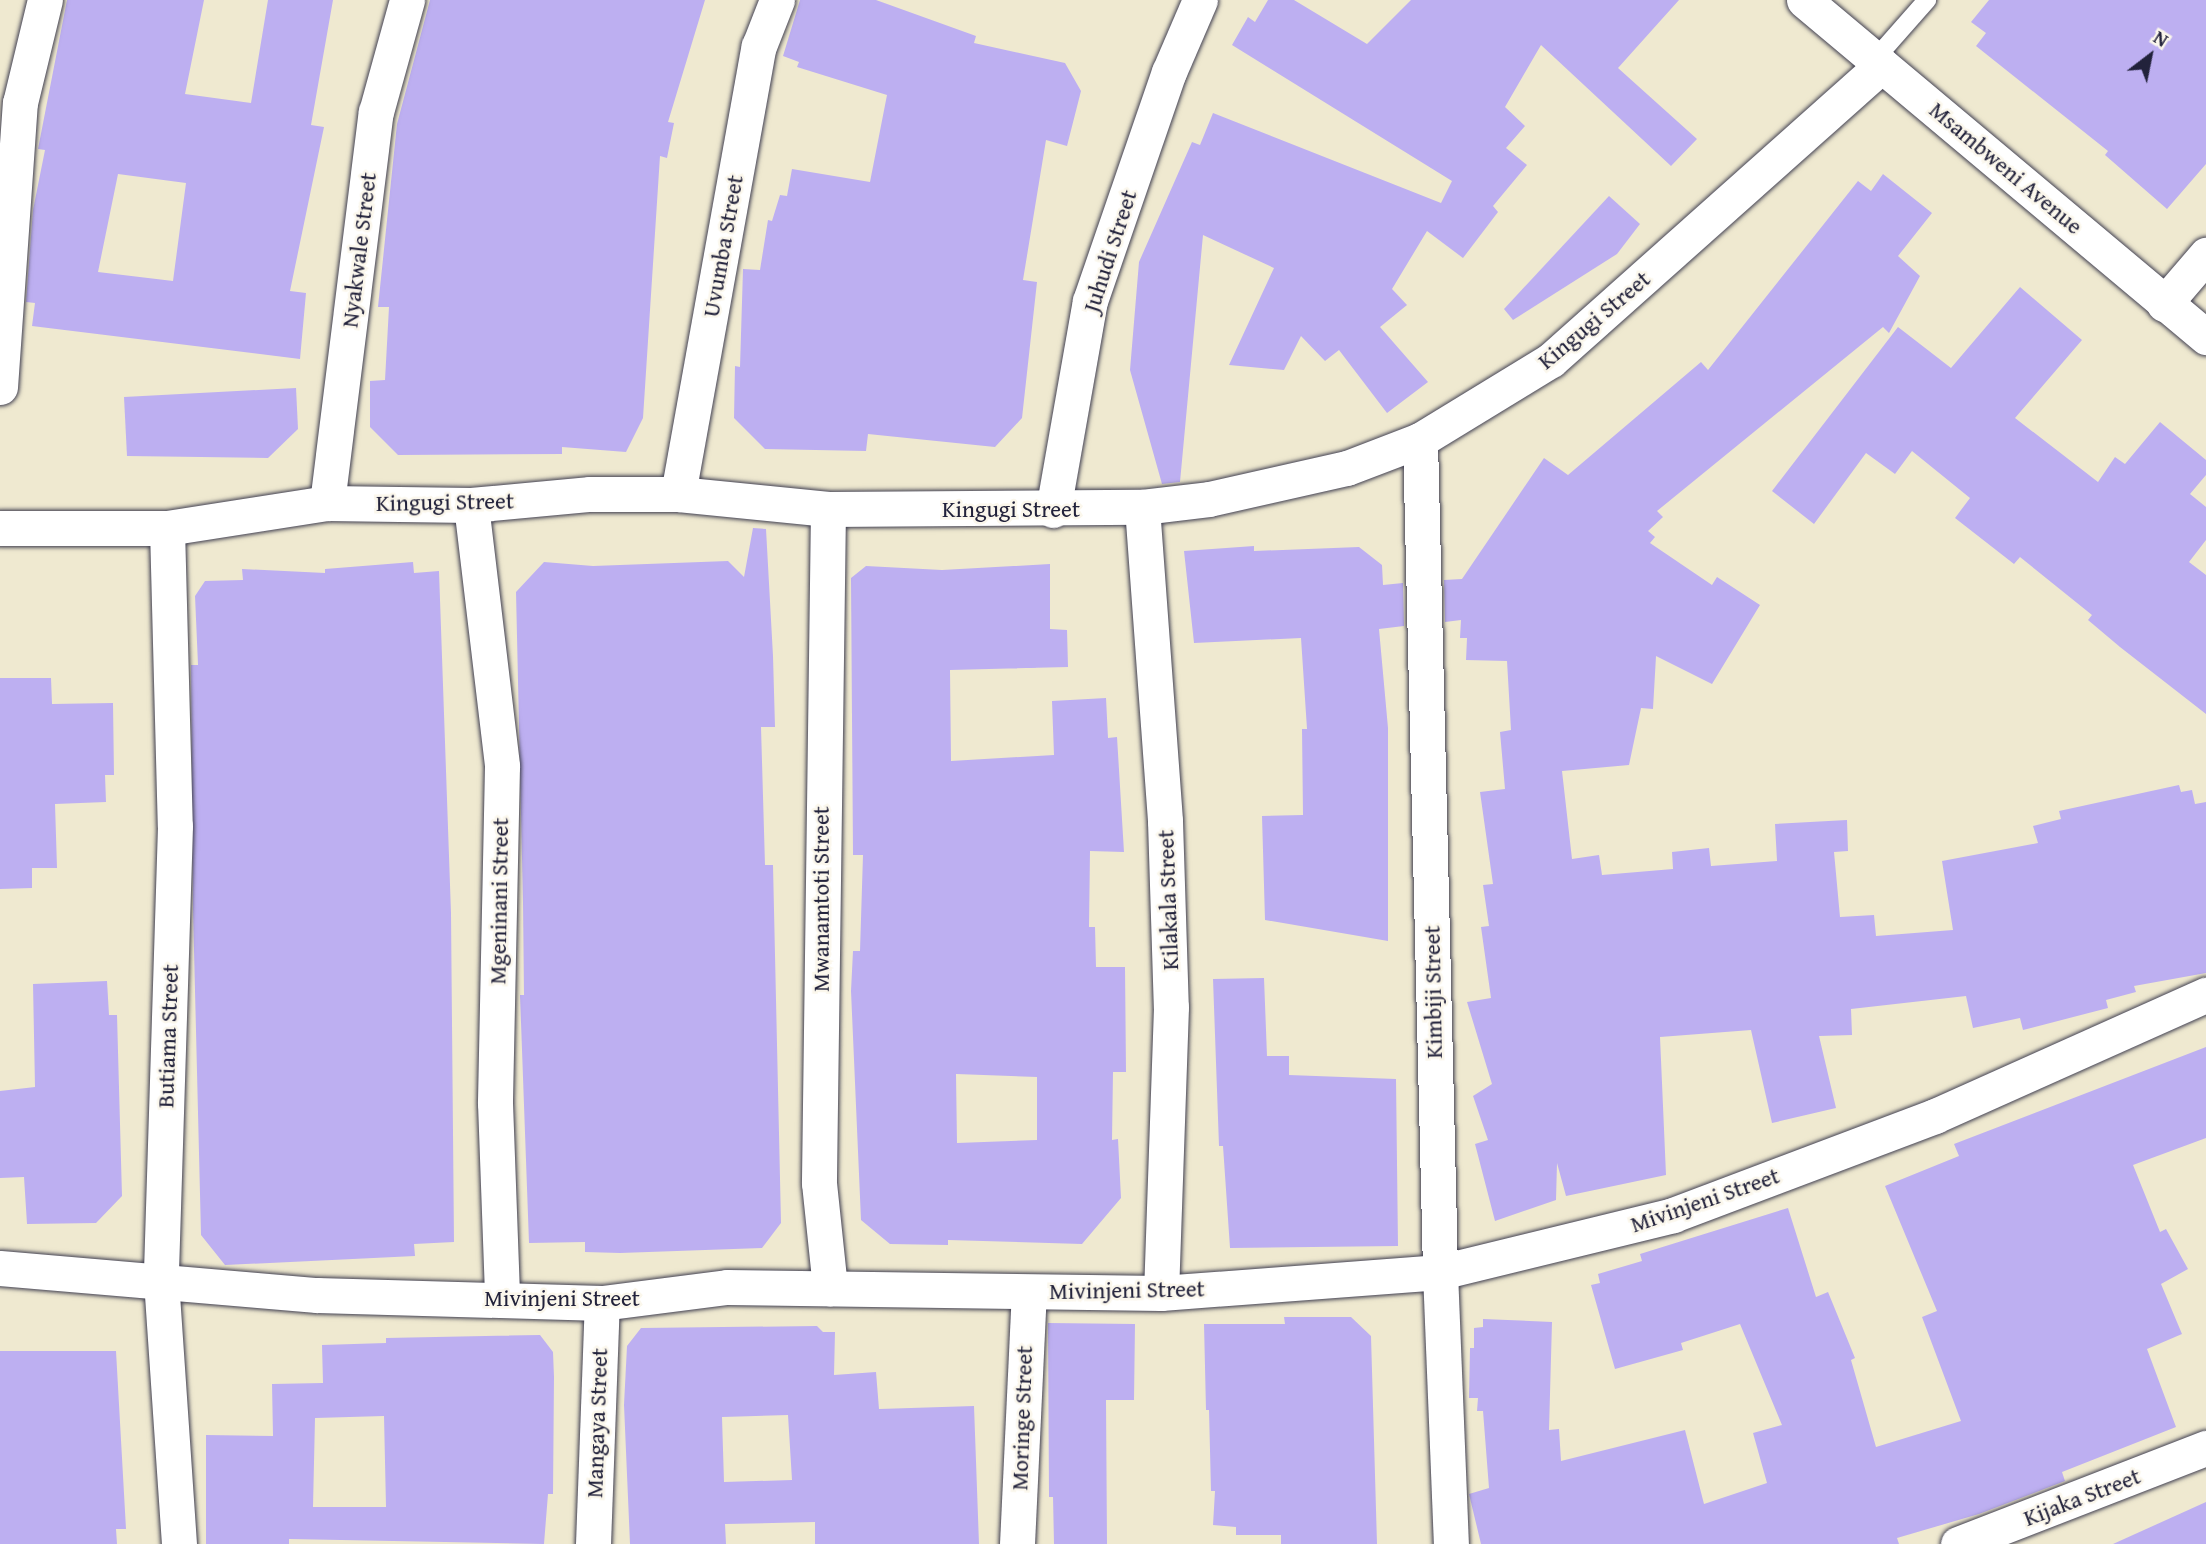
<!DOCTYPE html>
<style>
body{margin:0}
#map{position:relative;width:2206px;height:1544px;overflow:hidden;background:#efe9d0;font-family:"Gentium Book Plus",serif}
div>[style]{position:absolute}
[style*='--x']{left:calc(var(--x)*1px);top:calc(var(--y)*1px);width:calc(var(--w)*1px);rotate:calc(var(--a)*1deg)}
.building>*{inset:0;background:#bdaff1}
.roads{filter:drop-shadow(0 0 2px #414051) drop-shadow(0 0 2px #414051)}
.service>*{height:18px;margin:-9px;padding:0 9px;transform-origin:9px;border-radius:9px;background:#fff}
.minor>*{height:35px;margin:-17.5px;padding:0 17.5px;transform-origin:17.5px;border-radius:17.5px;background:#fff}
span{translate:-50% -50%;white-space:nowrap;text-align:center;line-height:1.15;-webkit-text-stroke:5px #fbf7ec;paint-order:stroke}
.street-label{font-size:23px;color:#22223b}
.north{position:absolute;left:2115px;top:21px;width:70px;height:70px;-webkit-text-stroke:5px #fbf7ec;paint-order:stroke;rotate:32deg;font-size:19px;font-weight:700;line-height:28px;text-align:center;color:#22223b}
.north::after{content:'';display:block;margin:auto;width:24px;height:32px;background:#22223b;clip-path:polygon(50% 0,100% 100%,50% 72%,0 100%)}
</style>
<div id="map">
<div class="building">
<i style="clip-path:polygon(evenodd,67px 0,204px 0,185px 94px,251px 103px,268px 0,333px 0,311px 125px,324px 127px,290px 291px,306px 293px,300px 359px,32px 326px,35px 303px,26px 302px,33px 210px,45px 150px,38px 149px,67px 0,118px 174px,186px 183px,173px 281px,98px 272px,118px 174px)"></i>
<i style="clip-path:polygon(430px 0,705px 0,668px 122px,674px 123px,667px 158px,660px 156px,643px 418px,626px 452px,562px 447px,562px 454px,398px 455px,370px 427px,370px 381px,385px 380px,389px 307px,378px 307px,397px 124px)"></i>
<i style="clip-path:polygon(800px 0,876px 0,976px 36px,974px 43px,1065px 63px,1081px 91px,1067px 146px,1046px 140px,1023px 280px,1037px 282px,1022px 418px,995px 447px,868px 434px,866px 451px,765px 449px,734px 418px,735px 366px,740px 367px,743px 269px,760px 270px,768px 220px,772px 221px,780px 195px,787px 196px,792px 169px,870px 182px,887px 95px,797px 67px,799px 62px,783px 56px)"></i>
<i style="clip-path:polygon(1268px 0,1294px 0,1367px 44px,1411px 0,1679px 0,1618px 68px,1697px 139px,1671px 166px,1541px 45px,1505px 107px,1525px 126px,1506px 148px,1527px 165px,1493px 206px,1498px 212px,1463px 258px,1427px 231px,1392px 289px,1407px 305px,1380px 327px,1428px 382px,1387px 413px,1339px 350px,1325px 361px,1301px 336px,1284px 370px,1229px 365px,1274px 268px,1203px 235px,1180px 482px,1162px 484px,1130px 370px,1139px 262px,1192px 142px,1200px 145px,1213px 113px,1441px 203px,1452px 181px,1232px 45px,1248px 17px,1255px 22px)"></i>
<i style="clip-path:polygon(1989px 0,2206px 0,2206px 164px,2167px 209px,2105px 155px,2108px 151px,1976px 46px,1986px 33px,1971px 22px)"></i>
<i style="clip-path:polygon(1883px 174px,1932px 213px,1898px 256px,1920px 276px,1889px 333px,1883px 327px,1657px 511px,1663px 517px,1648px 531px,1655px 537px,1650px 543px,1712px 585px,1717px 577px,1760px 605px,1712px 684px,1656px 656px,1653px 709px,1641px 708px,1629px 765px,1562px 771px,1572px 859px,1599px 855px,1602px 875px,1673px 869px,1672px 852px,1709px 848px,1711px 866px,1777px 861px,1775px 824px,1847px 820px,1848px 851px,1834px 852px,1840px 917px,1874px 915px,1876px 936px,1953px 930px,1942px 861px,2038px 843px,2033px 826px,2061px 819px,2059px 811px,2179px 785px,2181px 792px,2192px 790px,2195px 804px,2206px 802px,2206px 973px,2134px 986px,2136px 992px,2106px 1000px,2108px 1008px,2023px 1030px,2020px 1018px,1973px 1028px,1966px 996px,1851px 1009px,1852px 1035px,1819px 1036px,1836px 1108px,1772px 1123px,1751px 1030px,1660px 1037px,1666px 1175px,1566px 1196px,1557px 1163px,1556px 1200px,1495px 1221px,1475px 1144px,1488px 1140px,1473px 1096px,1492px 1084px,1467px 1002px,1491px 998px,1481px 927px,1489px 926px,1483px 885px,1493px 884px,1480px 792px,1505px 789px,1500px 732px,1511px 730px,1507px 661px,1466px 660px,1467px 638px,1460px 638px,1461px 620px,1445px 622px,1444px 580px,1462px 579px,1544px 458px,1568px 475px,1701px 362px,1708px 370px,1858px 181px,1871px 191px)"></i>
<i style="clip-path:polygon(1609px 196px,1640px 224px,1617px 254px,1513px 320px,1504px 309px)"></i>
<i style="clip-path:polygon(2020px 287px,2082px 340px,2015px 418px,2098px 482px,2115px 457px,2125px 464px,2160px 422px,2206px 460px,2206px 475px,2190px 494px,2206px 507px,2206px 540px,2189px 562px,2206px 575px,2206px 714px,2120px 647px,2088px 620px,2092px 615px,2020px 557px,2014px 564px,1955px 518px,1970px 498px,1912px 451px,1895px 474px,1866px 453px,1814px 524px,1772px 491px,1898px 327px,1951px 368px)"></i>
<i style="clip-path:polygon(296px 388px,298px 429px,268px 458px,127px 456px,124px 397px)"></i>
<i style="clip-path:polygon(753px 528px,766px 529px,773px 656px,775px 727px,761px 727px,765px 865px,773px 865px,781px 1223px,762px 1248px,620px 1253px,585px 1252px,585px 1242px,529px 1243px,520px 995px,524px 995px,523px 902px,516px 592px,544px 562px,593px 566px,728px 561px,744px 577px)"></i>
<i style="clip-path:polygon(1254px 546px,1254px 551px,1359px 547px,1382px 565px,1383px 585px,1403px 583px,1404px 626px,1379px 629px,1388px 728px,1388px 941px,1265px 920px,1262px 816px,1303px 815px,1302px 729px,1307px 729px,1301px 638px,1194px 643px,1184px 551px)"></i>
<i style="clip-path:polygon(413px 562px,414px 573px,439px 571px,451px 913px,454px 1242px,414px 1244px,415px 1256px,225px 1265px,201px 1235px,193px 909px,191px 665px,198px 665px,195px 596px,205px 581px,243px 580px,242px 569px,325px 573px,325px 569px)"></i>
<i style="clip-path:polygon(evenodd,1050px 564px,1050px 629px,1067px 630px,1068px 667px,950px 670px,951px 761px,1054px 755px,1052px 701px,1106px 698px,1108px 738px,1117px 737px,1124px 852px,1090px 851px,1089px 927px,1095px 927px,1096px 967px,1125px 967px,1126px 1072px,1113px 1072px,1112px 1140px,1118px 1139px,1121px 1198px,1082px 1244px,948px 1240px,948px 1245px,890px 1244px,861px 1220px,851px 991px,853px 951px,860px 951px,863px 855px,853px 855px,851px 578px,866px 566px,942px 570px,1050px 564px,956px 1074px,1037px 1077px,1037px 1140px,957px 1143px,956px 1074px)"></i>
<i style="clip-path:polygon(0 678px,51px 678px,52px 704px,113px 703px,114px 775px,105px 775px,106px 802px,55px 804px,57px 868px,32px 868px,32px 888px,0 889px)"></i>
<i style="clip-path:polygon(1264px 978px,1267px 1056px,1289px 1056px,1289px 1075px,1396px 1079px,1398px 1246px,1230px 1248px,1223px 1146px,1219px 1146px,1213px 979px)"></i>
<i style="clip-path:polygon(107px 981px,109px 1015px,117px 1015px,122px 1196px,96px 1223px,27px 1224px,24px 1177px,0 1178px,0 1091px,35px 1087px,33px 984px)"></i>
<i style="clip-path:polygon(2206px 1047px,2206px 1138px,2133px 1165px,2160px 1232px,2166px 1229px,2188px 1269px,2161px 1284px,2182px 1334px,2147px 1349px,2176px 1427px,2062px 1472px,2065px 1481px,1979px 1514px,1897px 1538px,1899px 1544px,1481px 1544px,1469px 1494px,1489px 1488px,1483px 1411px,1477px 1411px,1478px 1398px,1469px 1398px,1470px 1348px,1474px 1348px,1474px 1328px,1483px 1327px,1483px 1319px,1552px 1322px,1549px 1430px,1559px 1429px,1561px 1461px,1685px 1430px,1704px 1504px,1767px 1483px,1753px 1433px,1782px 1425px,1740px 1324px,1681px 1343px,1683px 1350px,1615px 1369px,1591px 1285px,1600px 1283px,1598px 1274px,1642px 1261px,1640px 1254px,1788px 1208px,1816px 1297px,1828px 1292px,1855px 1358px,1851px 1360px,1876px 1447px,1961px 1421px,1922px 1317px,1937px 1311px,1885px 1186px,1959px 1156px,1954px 1144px)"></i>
<i style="clip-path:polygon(1284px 1317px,1351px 1317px,1371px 1336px,1377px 1544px,1281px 1544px,1281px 1535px,1236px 1535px,1236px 1527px,1213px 1525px,1215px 1491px,1211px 1491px,1209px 1410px,1206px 1410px,1204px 1324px,1285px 1324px)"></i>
<i style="clip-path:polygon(1048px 1323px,1135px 1324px,1134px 1400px,1106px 1400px,1107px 1544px,1054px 1544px,1053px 1497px,1049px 1497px)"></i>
<i style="clip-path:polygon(evenodd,817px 1326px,823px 1332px,835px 1332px,834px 1375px,876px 1372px,879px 1409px,974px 1406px,979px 1544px,815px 1544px,815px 1522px,725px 1524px,726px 1544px,630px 1544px,624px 1405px,627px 1346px,641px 1328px,817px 1326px,788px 1415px,792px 1480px,724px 1482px,722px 1417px,788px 1415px)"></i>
<i style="clip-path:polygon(evenodd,540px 1335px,553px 1352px,554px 1377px,553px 1494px,548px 1494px,544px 1544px,289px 1539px,289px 1544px,206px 1544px,206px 1435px,273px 1436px,272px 1384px,323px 1383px,322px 1345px,386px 1343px,386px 1338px,540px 1335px,384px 1416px,386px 1507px,313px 1507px,315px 1418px,384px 1416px)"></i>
<i style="clip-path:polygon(0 1351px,116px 1351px,126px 1529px,116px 1529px,117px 1544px,0 1544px)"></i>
<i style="clip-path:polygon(2206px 1502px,2206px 1544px,2113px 1544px)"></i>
</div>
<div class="roads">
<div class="service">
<i style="--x:1875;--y:59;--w:79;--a:-48.6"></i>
</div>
<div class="minor">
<i style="--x:1804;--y:0;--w:525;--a:39.97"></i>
<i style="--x:2164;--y:304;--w:65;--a:-49.4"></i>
<i style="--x:0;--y:387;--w:285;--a:-86"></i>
<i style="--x:20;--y:103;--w:106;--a:-76.4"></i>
<i style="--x:1420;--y:440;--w:832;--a:88.62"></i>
<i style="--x:1440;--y:1272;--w:272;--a:87.7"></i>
<i style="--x:678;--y:494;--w:455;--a:-79.8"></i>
<i style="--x:759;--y:46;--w:49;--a:-68.6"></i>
<i style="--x:327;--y:503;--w:394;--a:-82.9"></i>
<i style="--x:376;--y:112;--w:116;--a:-74.5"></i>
<i style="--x:471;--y:505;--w:263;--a:83.2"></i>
<i style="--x:502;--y:766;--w:337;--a:91.2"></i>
<i style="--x:495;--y:1103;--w:195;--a:87.9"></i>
<i style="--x:1142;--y:507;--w:315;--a:85.8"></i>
<i style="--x:1165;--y:821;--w:186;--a:88.2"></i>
<i style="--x:1171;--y:1007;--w:286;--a:92"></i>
<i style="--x:828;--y:509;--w:674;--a:90.77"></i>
<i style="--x:819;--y:1183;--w:106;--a:84"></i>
<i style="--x:1053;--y:510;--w:212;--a:-80"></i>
<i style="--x:1090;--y:301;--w:242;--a:-71"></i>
<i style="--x:1169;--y:72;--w:78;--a:-66.7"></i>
<i style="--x:0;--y:528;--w:167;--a:0"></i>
<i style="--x:167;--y:528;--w:162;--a:-8.9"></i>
<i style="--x:327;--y:503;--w:144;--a:0.8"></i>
<i style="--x:471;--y:505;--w:120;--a:-5.3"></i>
<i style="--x:590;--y:494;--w:88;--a:0"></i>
<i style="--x:678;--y:494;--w:151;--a:5.7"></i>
<i style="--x:828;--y:509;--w:314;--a:-0.4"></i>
<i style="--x:1142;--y:507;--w:67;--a:-6.8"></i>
<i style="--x:1209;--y:499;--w:141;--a:-12.7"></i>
<i style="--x:1347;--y:468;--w:78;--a:-21"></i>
<i style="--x:1420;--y:440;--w:153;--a:-31.4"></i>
<i style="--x:1551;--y:360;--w:443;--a:-41.7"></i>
<i style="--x:167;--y:528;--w:298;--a:88.5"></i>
<i style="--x:175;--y:826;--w:454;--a:91.8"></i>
<i style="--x:161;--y:1280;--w:265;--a:86.1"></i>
<i style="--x:0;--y:1268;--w:318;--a:4.9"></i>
<i style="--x:317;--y:1295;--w:285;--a:1.6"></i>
<i style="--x:602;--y:1303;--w:126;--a:-7.3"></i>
<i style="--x:727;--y:1287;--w:434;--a:0.8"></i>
<i style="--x:1161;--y:1293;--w:280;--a:-4.3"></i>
<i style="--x:1440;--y:1272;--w:240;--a:-13.7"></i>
<i style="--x:1673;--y:1215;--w:280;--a:-20.7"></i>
<i style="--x:1935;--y:1116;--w:297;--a:-24.1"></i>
<i style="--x:593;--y:1544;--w:241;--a:-87.9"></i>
<i style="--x:1017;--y:1544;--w:252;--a:-87.3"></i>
<i style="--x:1958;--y:1544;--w:266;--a:-21.2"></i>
</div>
</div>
<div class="street-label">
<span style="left:2006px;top:168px;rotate:40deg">Msambweni Avenue</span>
<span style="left:723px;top:246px;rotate:-80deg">Uvumba Street</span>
<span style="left:359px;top:250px;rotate:-83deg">Nyakwale Street</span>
<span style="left:1110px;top:251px;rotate:-72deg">Juhudi Street</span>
<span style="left:1594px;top:320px;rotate:-40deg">Kingugi Street</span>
<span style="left:445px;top:502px;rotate:-1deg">Kingugi Street</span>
<span style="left:1011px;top:509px">Kingugi Street</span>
<span style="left:821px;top:899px;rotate:-90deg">Mwanamtoti Street</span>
<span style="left:1168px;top:900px;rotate:-92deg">Kilakala Street</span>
<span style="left:499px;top:901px;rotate:-89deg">Mgeninani Street</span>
<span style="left:1433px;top:992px;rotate:-91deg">Kimbiji Street</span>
<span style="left:168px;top:1036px;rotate:-88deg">Butiama Street</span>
<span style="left:1705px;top:1200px;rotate:-19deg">Mivinjeni Street</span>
<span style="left:1127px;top:1290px;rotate:-1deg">Mivinjeni Street</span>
<span style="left:562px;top:1298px">Mivinjeni Street</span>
<span style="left:1022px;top:1418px;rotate:-88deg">Moringe Street</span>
<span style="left:597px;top:1423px;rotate:-88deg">Mangaya Street</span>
<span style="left:2082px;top:1497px;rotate:-21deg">Kijaka Street</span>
</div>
<div class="north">N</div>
</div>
